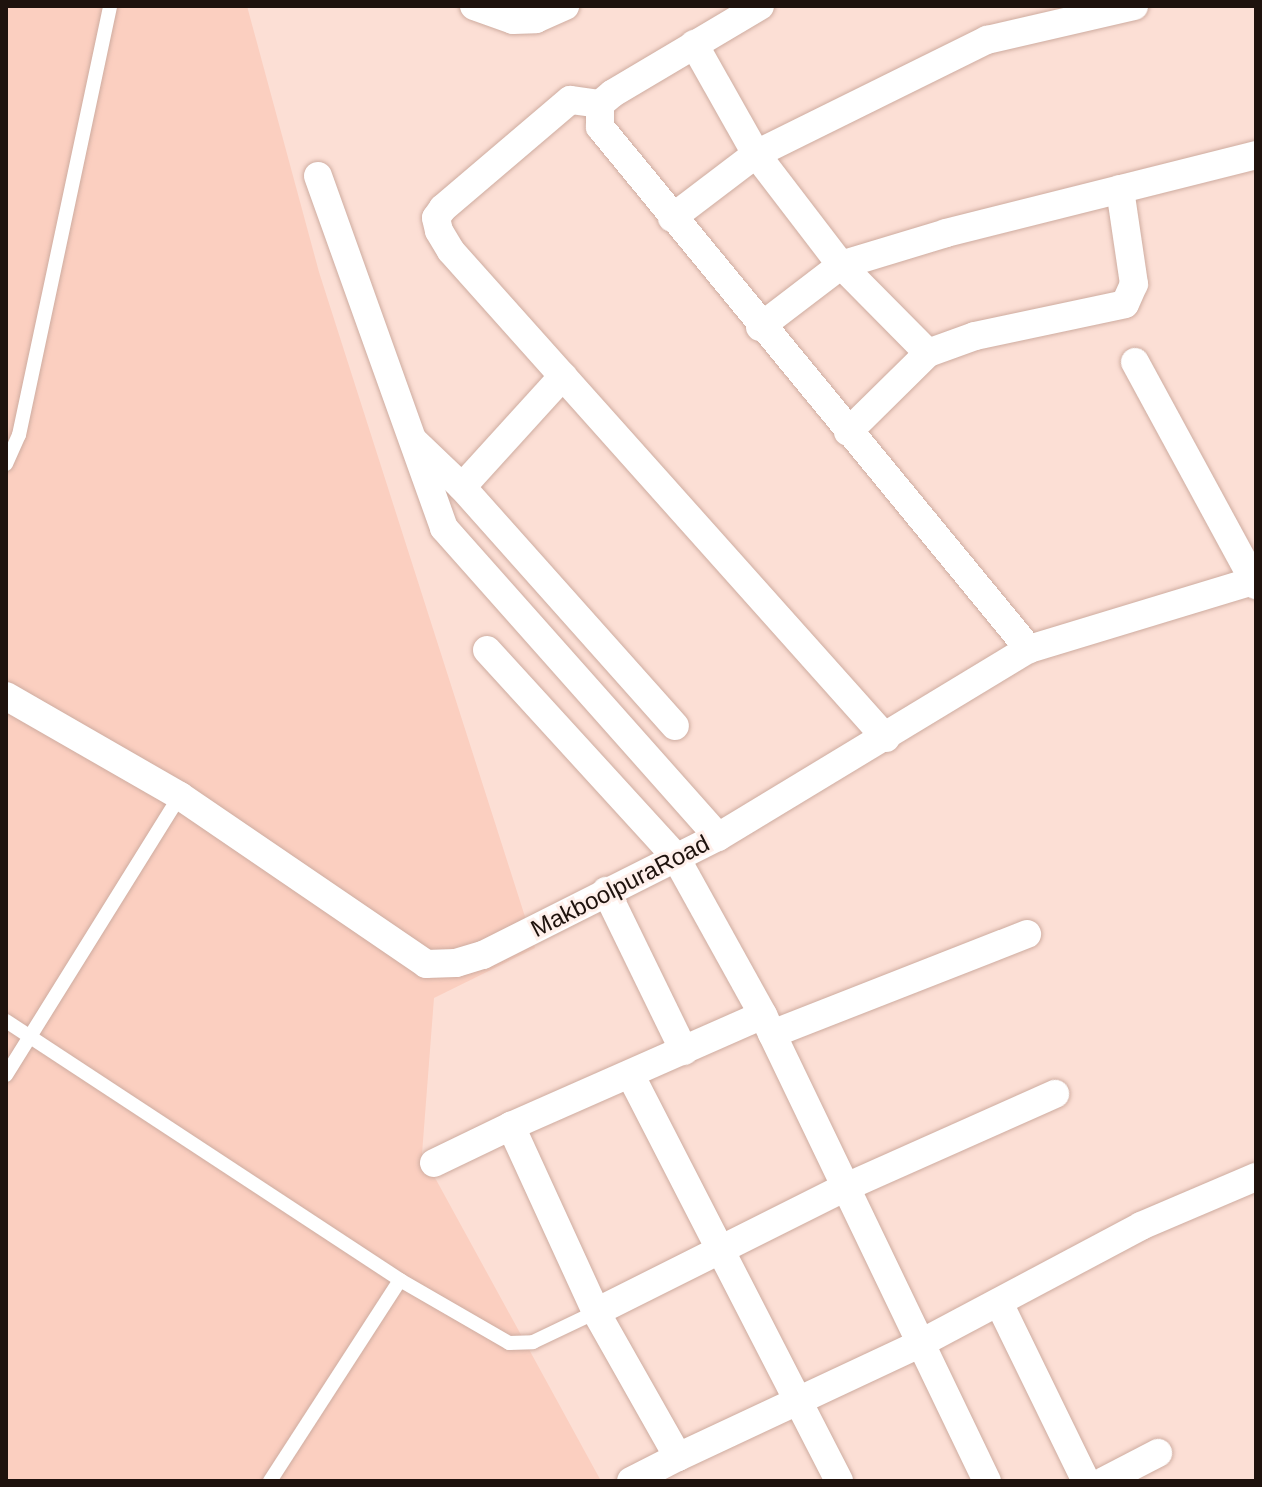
<!DOCTYPE html>
<style>
body{margin:0}
#map{position:relative;width:1262px;height:1487px;overflow:hidden;background:#fcdfd5;font-family:Helvetica,sans-serif}
div>[style]{position:absolute}
[style*='--x']{left:calc(var(--x)*1px);top:calc(var(--y)*1px);width:calc(var(--w)*1px);rotate:calc(var(--a)*1deg)}
.built>*{inset:0;background:#fbcfc0}
.roads{filter:drop-shadow(0 0 2px #ceaca0) drop-shadow(0 0 2px #ceaca0)}
.lane>*{height:14px;margin:-7px;padding:0 7px;transform-origin:7px;border-radius:7px;background:#fff}
.street>*{height:28px;margin:-14px;padding:0 14px;transform-origin:14px;border-radius:14px;background:#fff}
span{translate:-50% -50%;white-space:nowrap;text-align:center;line-height:1.15;-webkit-text-stroke:6px #fff0eb;paint-order:stroke}
.street-label{font-size:24px;color:#1e120d}
.frame{position:absolute;inset:0;border:8px solid #1e120d;pointer-events:none}
</style>
<div id="map">
<div class="built">
<i style="clip-path:polygon(6px 6px,247px 6px,319px 272px,535px 948px,434px 998px,422px 1154px,601px 1481px,6px 1481px)"></i>
</div>
<div class="roads">
<div class="lane">
<i style="--x:6;--y:464;--w:32;--a:-66"></i>
<i style="--x:19;--y:435;--w:439;--a:-78"></i>
<i style="--x:6;--y:1021;--w:472;--a:33.3"></i>
<i style="--x:400;--y:1280;--w:126;--a:30"></i>
<i style="--x:509;--y:1343;--w:24;--a:-2"></i>
<i style="--x:533;--y:1342;--w:70;--a:-25.5"></i>
<i style="--x:6;--y:1075;--w:329;--a:-58.1"></i>
<i style="--x:270;--y:1481;--w:239;--a:-57.1"></i>
</div>
<div class="street">
<i style="--x:474;--y:6;--w:41;--a:19.7"></i>
<i style="--x:513;--y:20;--w:23;--a:-2"></i>
<i style="--x:536;--y:19;--w:32;--a:-24"></i>
<i style="--x:760;--y:6;--w:172;--a:149.3"></i>
<i style="--x:612;--y:94;--w:16;--a:140"></i>
<i style="--x:600;--y:104;--w:23;--a:90"></i>
<i style="--x:600;--y:127;--w:676;--a:50.59"></i>
<i style="--x:694;--y:44;--w:126;--a:60.6"></i>
<i style="--x:756;--y:154;--w:140;--a:52.6"></i>
<i style="--x:841;--y:265;--w:124;--a:45.3"></i>
<i style="--x:928;--y:353;--w:50;--a:-19.9"></i>
<i style="--x:975;--y:336;--w:153;--a:-12"></i>
<i style="--x:1125;--y:304;--w:22;--a:-66"></i>
<i style="--x:1134;--y:284;--w:96;--a:-98.4"></i>
<i style="--x:600;--y:104;--w:30;--a:-172"></i>
<i style="--x:570;--y:100;--w:167;--a:139.6"></i>
<i style="--x:443;--y:208;--w:12;--a:125"></i>
<i style="--x:436;--y:218;--w:13;--a:77"></i>
<i style="--x:439;--y:231;--w:23;--a:59"></i>
<i style="--x:451;--y:251;--w:653;--a:48.23"></i>
<i style="--x:318;--y:176;--w:374;--a:70.3"></i>
<i style="--x:444;--y:528;--w:413;--a:48.4"></i>
<i style="--x:672;--y:218;--w:106;--a:-37.3"></i>
<i style="--x:756;--y:154;--w:258;--a:-26.3"></i>
<i style="--x:987;--y:40;--w:151;--a:-13"></i>
<i style="--x:760;--y:327;--w:102;--a:-37.4"></i>
<i style="--x:841;--y:265;--w:110;--a:-16.9"></i>
<i style="--x:946;--y:233;--w:320;--a:-14.1"></i>
<i style="--x:1135;--y:362;--w:254;--a:61.5"></i>
<i style="--x:848;--y:432;--w:112;--a:-44.6"></i>
<i style="--x:414;--y:441;--w:66;--a:43.8"></i>
<i style="--x:462;--y:487;--w:320;--a:48.3"></i>
<i style="--x:462;--y:487;--w:150;--a:-47.7"></i>
<i style="--x:487;--y:650;--w:279;--a:47.6"></i>
<i style="--x:675;--y:856;--w:182;--a:61"></i>
<i style="--x:763;--y:1015;--w:517;--a:64.33"></i>
<i style="--x:6;--y:696;--w:201;--a:29.9"></i>
<i style="--x:180;--y:796;--w:298;--a:34.3"></i>
<i style="--x:426;--y:964;--w:30;--a:-2"></i>
<i style="--x:456;--y:963;--w:28;--a:-17"></i>
<i style="--x:483;--y:955;--w:263;--a:-26.7"></i>
<i style="--x:718;--y:837;--w:363;--a:-31.2"></i>
<i style="--x:1029;--y:649;--w:237;--a:-16.9"></i>
<i style="--x:606;--y:891;--w:178;--a:64"></i>
<i style="--x:772;--y:1034;--w:274;--a:-21.4"></i>
<i style="--x:631;--y:1076;--w:455;--a:62.8"></i>
<i style="--x:434;--y:1163;--w:85;--a:-25.7"></i>
<i style="--x:999;--y:1303;--w:198;--a:64"></i>
<i style="--x:596;--y:1312;--w:280;--a:-26.6"></i>
<i style="--x:846;--y:1187;--w:229;--a:-24"></i>
<i style="--x:678;--y:1457;--w:268;--a:-25.1"></i>
<i style="--x:921;--y:1343;--w:249;--a:-28"></i>
<i style="--x:1141;--y:1226;--w:125;--a:-23.1"></i>
<i style="--x:631;--y:1481;--w:53;--a:-27.1"></i>
<i style="--x:678;--y:1457;--w:167;--a:-119.5"></i>
<i style="--x:596;--y:1312;--w:205;--a:-114.6"></i>
<i style="--x:511;--y:1126;--w:275;--a:-23.8"></i>
<i style="--x:1104;--y:1481;--w:61;--a:-27.4"></i>
</div>
</div>
<div class="street-label">
<span style="left:620px;top:886px;rotate:-27deg">MakboolpuraRoad</span>
</div>
<div class="frame"></div>
</div>
